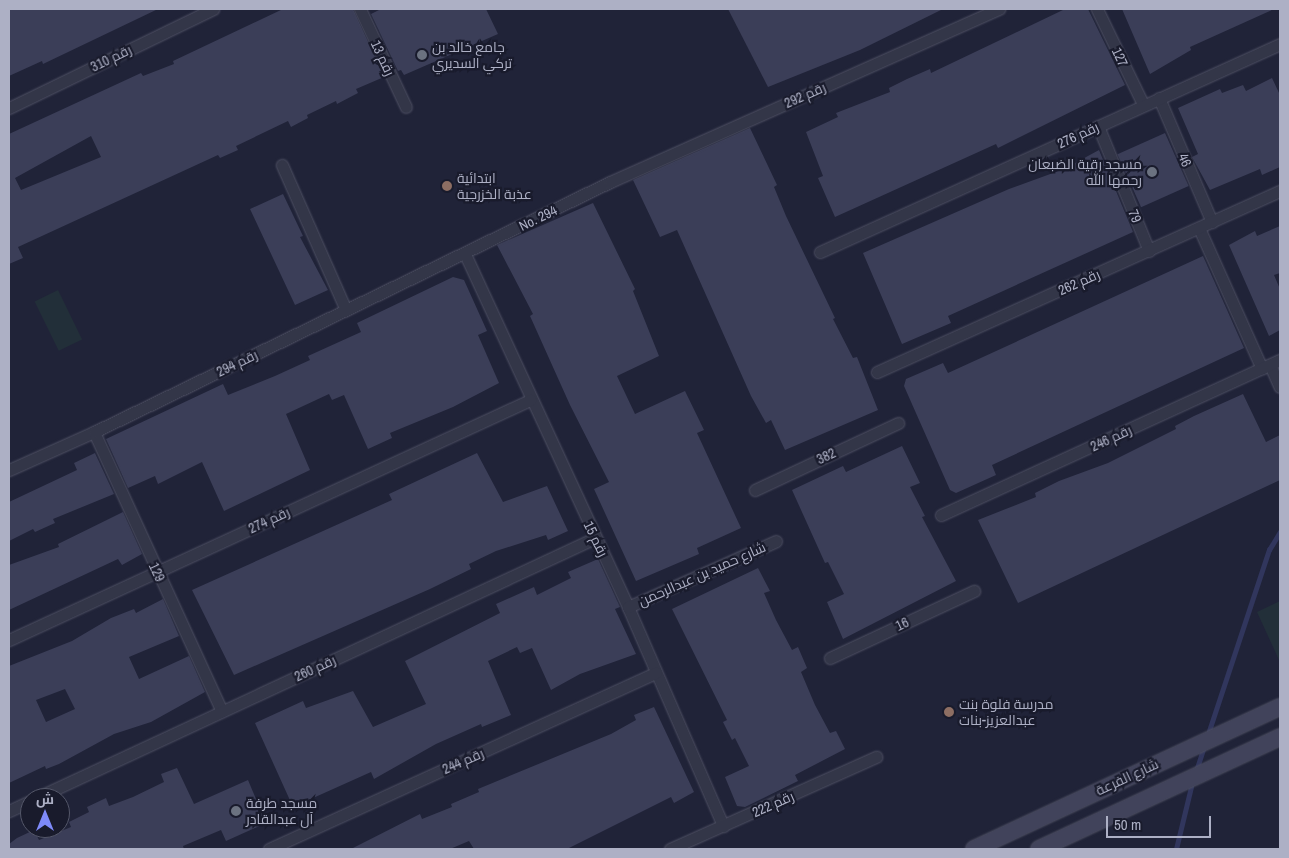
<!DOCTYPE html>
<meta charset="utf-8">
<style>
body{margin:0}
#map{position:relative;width:1289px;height:858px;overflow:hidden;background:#202338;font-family:"Archivo Narrow",Cairo,sans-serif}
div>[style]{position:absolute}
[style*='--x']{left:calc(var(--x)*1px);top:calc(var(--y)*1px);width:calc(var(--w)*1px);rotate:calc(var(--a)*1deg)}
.green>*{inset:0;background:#222f39;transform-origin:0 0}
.stream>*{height:4.5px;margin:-2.25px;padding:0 2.25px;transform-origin:2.25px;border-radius:2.25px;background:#31365d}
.building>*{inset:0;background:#3b3e58;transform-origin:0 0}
.roads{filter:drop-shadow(0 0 1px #4e5063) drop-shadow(0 0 1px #4e5063)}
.street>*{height:11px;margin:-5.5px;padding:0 5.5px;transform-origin:5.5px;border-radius:5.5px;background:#333648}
.secondary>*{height:16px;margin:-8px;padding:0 8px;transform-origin:8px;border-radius:8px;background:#41435b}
.dots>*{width:14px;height:14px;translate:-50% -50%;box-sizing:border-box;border:2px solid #191b2c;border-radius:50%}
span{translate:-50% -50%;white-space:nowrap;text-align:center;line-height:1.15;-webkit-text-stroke:4.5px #191b2c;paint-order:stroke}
.poi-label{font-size:14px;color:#adb0c5}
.left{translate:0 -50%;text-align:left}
.right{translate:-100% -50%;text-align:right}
.street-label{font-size:14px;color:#adb0c5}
.frame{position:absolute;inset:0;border:10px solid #adb0c5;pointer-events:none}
.north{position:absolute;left:20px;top:788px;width:50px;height:50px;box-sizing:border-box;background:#191b2c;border:1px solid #545769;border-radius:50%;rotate:0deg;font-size:14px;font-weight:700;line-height:20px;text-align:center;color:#adb0c5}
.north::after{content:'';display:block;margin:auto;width:18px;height:22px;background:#7e8af9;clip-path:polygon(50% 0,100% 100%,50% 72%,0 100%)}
.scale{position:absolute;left:1106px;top:816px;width:105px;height:22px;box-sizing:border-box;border:2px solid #adb0c5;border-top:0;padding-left:6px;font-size:15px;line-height:18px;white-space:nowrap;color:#adb0c5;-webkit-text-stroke:4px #191b2c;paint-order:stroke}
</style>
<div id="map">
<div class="green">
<i style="left:58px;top:290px;width:55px;height:26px;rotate:64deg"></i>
<i style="clip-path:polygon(1280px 601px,1280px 659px,1279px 660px,1257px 612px)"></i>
</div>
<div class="stream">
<i style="--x:1209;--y:731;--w:191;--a:-71.7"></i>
<i style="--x:1269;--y:550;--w:21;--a:-59"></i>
<i style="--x:1197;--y:768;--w:19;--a:-72"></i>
<i style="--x:1176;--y:849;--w:64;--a:-76.4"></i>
</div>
<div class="building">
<i style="clip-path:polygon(9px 9px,158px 9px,43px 64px,42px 61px,9px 76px)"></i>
<i style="clip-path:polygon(evenodd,283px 9px,353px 9px,384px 77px,356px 89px,358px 93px,337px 104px,336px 101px,307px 115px,308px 118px,291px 127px,288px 121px,236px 146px,238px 150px,220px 158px,218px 155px,18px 247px,23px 258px,9px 264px,9px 134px,141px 73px,143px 76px,174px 64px,173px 61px,283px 9px,91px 136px,101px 157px,21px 190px,15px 178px,91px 136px)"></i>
<i style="clip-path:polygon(381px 9px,486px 9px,498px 34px,404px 75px,401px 70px,398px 71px,371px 14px)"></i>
<i style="clip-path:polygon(728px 9px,943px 9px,860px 50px,768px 87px)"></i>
<i style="clip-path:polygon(1065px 9px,1088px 9px,1125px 85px,998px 148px,996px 144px,835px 217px,818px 178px,823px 176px,806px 132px,838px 117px,836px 113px,890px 92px,889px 88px,907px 79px,930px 69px,931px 73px)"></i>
<i style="clip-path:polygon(1122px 9px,1274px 9px,1190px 47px,1191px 50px,1150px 74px)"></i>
<i style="clip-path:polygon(1272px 78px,1280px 95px,1280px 167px,1262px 175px,1260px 169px,1210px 190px,1192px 157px,1198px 154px,1178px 108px,1220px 89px,1222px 93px,1243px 85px,1246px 91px)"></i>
<i style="clip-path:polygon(750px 128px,777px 185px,774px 187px,786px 216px,835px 318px,833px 319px,853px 358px,857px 357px,878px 410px,785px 450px,771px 420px,766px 423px,751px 396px,677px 230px,660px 237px,633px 180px)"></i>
<i style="left:1165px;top:133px;width:58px;height:52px;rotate:66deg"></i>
<i style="clip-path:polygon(1099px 150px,1133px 232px,948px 316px,951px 323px,902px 344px,863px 253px,1009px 189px,1064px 169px)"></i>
<i style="clip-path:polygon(283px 194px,303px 236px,300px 237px,328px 290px,295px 305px,250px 209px)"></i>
<i style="clip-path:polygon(593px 203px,635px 289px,633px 291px,659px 356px,617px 376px,635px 414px,685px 391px,704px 430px,697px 433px,741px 528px,697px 548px,699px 554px,636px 581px,594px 489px,609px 482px,570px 405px,530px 316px,533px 314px,497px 245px)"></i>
<i style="clip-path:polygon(1280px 226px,1280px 273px,1274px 275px,1280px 289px,1280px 330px,1269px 336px,1229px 245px,1255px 231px,1257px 236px)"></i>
<i style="clip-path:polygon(1203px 256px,1244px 348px,992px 465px,996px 475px,956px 493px,950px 490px,904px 386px,906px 379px,943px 363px,948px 373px)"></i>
<i style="clip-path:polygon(453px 277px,464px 280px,487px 331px,478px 335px,499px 383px,453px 407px,390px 433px,392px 438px,368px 449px,344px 395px,332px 400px,329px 394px,286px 414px,310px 470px,224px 511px,202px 462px,158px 484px,155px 476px,128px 488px,106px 439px,223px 384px,228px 395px,275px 376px,310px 360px,308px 356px,361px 332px,357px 323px)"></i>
<i style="clip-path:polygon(1243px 394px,1266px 442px,1280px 435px,1280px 480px,1018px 603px,978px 520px,1036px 497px,1035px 493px,1059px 481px,1108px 463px,1176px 429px,1175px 426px,1194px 416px)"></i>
<i style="clip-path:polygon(902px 446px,920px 483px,910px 487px,925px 516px,922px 517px,956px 581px,843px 639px,827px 602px,844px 594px,828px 562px,825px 563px,792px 490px,843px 466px,846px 472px)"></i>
<i style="clip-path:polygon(95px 453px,114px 494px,53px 519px,55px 523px,35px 532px,33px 529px,9px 541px,9px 502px,77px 470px,74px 463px)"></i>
<i style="clip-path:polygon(477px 453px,503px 502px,547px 486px,568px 531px,548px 540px,546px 535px,496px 551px,469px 564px,471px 569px,430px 589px,234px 675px,192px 590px,392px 500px,389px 494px)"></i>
<i style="clip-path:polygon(123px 512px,142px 554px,122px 565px,118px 559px,9px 610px,9px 565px,59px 547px,58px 544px)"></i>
<i style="clip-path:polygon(598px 559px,620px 607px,615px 609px,636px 654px,580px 674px,551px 690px,532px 648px,520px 653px,517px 647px,488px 661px,511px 715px,482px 727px,481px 724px,436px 744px,374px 779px,371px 772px,293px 807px,255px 723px,303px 701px,306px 708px,353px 691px,373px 727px,426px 704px,405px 661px,500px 613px,496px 604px,534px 587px,537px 595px,571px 578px,568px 572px)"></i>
<i style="clip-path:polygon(758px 568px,770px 591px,764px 593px,776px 620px,792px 650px,798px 647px,807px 668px,801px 672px,815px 705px,830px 733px,836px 731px,845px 749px,795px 775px,798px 781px,745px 807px,737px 806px,725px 777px,749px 766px,735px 738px,732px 740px,723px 722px,727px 720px,672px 609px)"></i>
<i style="clip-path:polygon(evenodd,163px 599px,179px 636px,129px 657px,139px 679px,189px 656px,205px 692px,151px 722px,114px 734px,59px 764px,46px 769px,45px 766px,9px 783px,9px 666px,72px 641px,111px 618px,134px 609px,136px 613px,163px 599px,65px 689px,75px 709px,46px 722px,36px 700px,65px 689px)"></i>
<i style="clip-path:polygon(654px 707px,694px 792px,674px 803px,671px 797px,567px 849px,474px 849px,469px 841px,450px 849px,351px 849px,420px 814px,422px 819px,452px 807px,451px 804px,479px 792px,478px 789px,611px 734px,636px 720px,634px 715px)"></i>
<i style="clip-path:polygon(177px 768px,194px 804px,248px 780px,266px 823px,226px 841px,221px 830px,183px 846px,184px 849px,9px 849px,9px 844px,17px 838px,34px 830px,39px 840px,71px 827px,69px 822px,89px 812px,87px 807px,106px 798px,109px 806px,133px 797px,164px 782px,161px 774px)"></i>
</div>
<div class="roads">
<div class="street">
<i style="--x:360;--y:9;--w:108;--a:64.9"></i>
<i style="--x:1097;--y:9;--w:106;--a:64.2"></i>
<i style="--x:1159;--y:98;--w:135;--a:66.9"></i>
<i style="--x:9;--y:108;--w:227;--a:-25.9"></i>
<i style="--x:1098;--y:126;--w:135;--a:67.8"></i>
<i style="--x:282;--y:165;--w:158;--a:66.2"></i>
<i style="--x:1199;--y:228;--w:154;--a:65.9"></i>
<i style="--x:820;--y:252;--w:505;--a:-24.33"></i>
<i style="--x:465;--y:254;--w:389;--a:65.2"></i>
<i style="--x:628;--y:607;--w:239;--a:66.5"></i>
<i style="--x:1270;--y:365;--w:24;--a:66"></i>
<i style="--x:877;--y:372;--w:442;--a:-24.2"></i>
<i style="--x:94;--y:432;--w:307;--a:65.4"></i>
<i style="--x:9;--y:470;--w:93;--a:-24.1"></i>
<i style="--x:94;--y:432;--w:573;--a:-25.85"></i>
<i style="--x:610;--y:182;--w:426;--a:-24"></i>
<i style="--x:755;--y:490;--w:158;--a:-25.1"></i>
<i style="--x:941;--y:515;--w:373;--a:-24.6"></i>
<i style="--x:628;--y:607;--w:162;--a:-24"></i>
<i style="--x:9;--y:640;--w:574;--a:-24.73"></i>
<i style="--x:830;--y:658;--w:159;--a:-25"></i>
<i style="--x:36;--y:798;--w:617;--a:-24.94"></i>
<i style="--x:9;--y:811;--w:23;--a:-25"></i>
<i style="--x:269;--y:849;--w:425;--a:-24.5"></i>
<i style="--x:670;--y:849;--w:226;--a:-24.1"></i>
</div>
<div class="secondary">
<i style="--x:974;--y:849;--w:337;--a:-24.9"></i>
<i style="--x:1039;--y:849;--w:266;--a:-24.9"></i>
</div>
</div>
<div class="dots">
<i style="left:422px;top:55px;background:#6b7280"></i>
<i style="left:1152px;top:172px;background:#6b7280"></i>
<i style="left:447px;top:186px;background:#8d6e63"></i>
<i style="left:949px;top:712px;background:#8d6e63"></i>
<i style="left:236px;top:811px;background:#6b7280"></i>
</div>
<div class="poi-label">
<span class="left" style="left:432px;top:55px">جامع خالد بن<br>تركي السديري</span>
<span class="right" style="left:1142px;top:172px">مسجد رقية الضبعان<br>رحمها الله</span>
<span class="left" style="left:457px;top:186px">ابتدائية<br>عذبة الخزرجية</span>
<span class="left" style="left:959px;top:712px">مدرسة فلوة بنت<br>عبدالعزيز-بنات</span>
<span class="left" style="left:246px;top:811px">مسجد طرفة<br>آل عبدالقادر</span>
</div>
<div class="street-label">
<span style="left:1120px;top:57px;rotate:65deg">127</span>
<span style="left:111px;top:58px;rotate:-26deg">رقم 310</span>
<span style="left:383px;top:58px;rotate:65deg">رقم 13</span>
<span style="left:805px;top:95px;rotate:-24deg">رقم 292</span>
<span style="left:1078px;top:135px;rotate:-25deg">رقم 276</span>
<span style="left:1185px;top:160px;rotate:67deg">46</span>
<span style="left:1135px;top:216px;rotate:68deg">79</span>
<span style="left:538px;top:218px;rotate:-26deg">No. 294</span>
<span style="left:1079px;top:282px;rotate:-24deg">رقم 262</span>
<span style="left:237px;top:363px;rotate:-26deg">رقم 294</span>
<span style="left:1111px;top:438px;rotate:-25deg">رقم 246</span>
<span style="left:826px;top:456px;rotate:-25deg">382</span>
<span style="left:269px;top:520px;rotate:-25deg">رقم 274</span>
<span style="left:596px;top:539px;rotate:64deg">رقم 15</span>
<span style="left:157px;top:572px;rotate:65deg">129</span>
<span style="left:702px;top:574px;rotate:-24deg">شارع حميد بن عبدالرحمن</span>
<span style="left:902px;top:624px;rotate:-25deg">16</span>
<span style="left:315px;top:668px;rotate:-25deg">رقم 260</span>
<span style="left:463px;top:761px;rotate:-24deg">رقم 244</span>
<span style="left:1127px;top:777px;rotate:-25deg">شارع الفرعة</span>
<span style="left:773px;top:804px;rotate:-24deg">رقم 222</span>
</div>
<div class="frame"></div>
<div class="north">ش</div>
<div class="scale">50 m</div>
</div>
